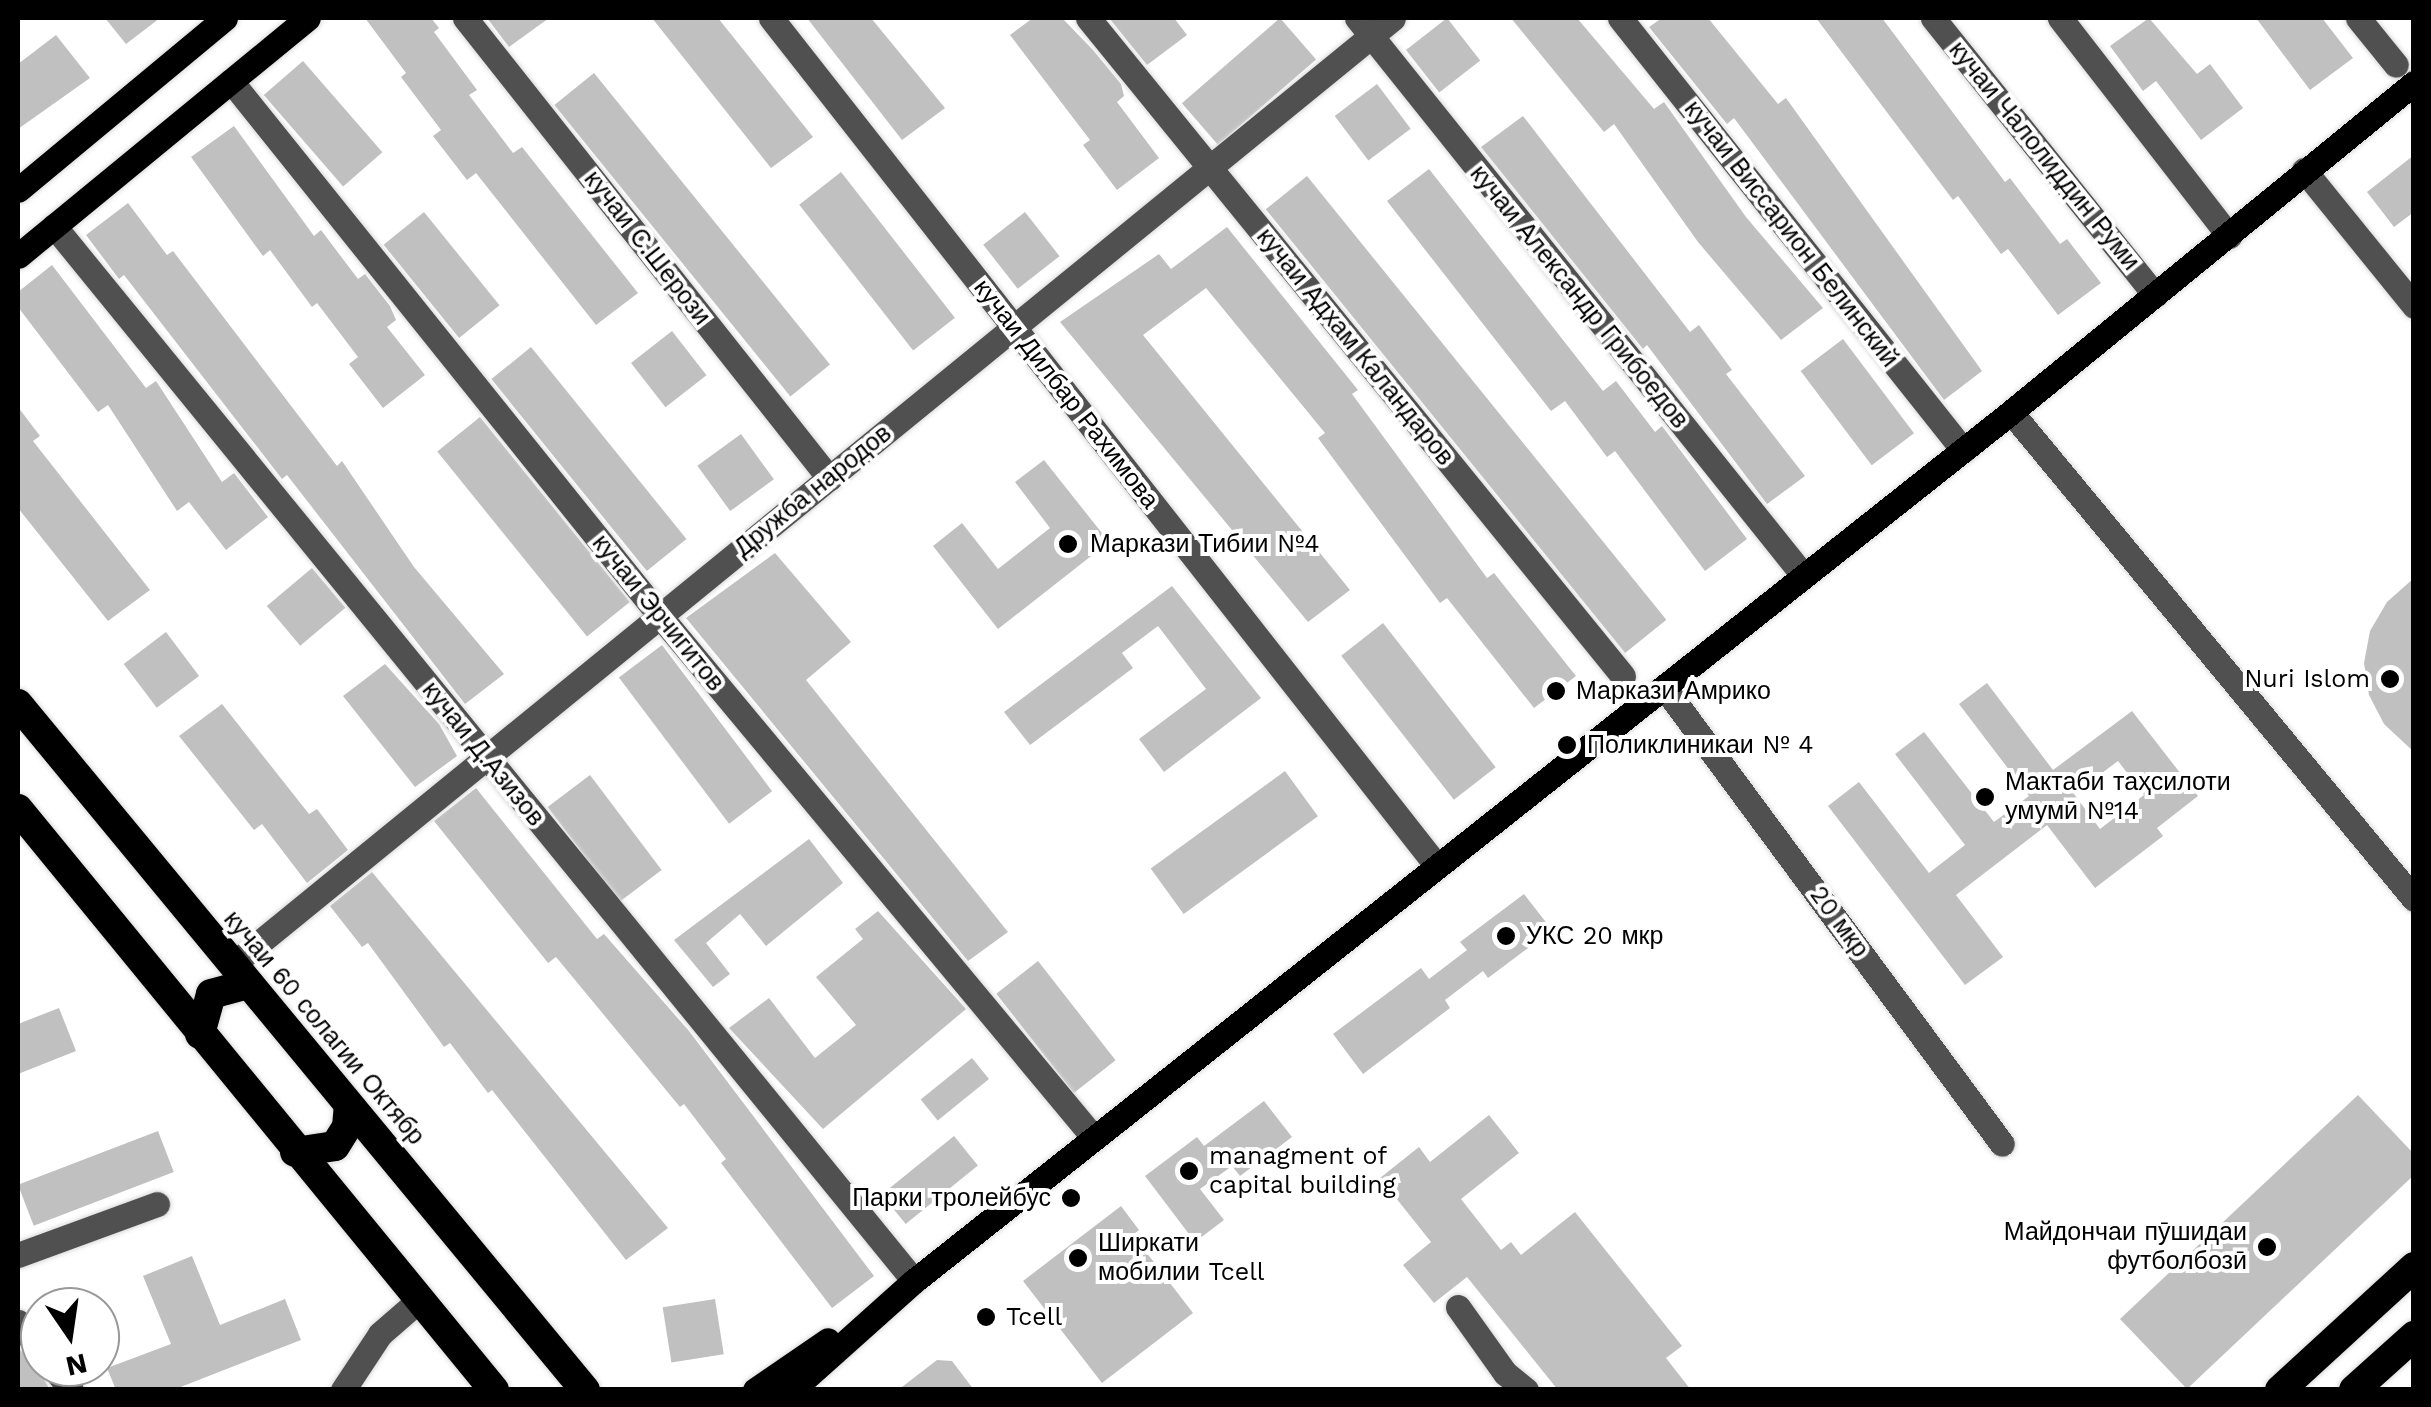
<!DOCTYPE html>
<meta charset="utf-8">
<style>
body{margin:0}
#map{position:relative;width:2431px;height:1407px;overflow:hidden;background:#fff;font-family:"Work Sans",sans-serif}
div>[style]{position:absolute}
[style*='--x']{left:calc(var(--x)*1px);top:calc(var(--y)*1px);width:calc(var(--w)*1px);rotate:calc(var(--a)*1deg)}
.building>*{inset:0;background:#c0c0c0;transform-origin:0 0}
.roads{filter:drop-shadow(0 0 2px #dbdbdb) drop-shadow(0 0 2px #dbdbdb)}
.minor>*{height:25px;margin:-12.5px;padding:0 12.5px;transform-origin:12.5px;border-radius:12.5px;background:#505050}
.major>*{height:25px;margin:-12.5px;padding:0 12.5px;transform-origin:12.5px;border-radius:12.5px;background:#000}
.highway>*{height:30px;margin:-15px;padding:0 15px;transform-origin:15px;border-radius:15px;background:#000}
.dots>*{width:28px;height:28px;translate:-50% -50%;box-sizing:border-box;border:5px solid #fff;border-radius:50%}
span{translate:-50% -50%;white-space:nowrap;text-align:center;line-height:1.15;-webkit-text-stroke:8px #fff;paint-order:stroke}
.street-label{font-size:25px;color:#000}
.poi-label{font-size:25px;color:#000}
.left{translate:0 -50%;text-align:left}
.right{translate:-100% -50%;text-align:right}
.frame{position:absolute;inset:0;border:20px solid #000;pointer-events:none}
.north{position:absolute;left:20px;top:1287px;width:100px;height:100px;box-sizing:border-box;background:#fff;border:2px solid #999;border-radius:50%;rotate:167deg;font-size:28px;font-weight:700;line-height:40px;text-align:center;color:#000}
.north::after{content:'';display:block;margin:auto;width:35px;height:45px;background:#000;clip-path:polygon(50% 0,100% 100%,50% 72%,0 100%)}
</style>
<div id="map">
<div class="building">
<i style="clip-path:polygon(105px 18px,160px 18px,126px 44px)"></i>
<i style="clip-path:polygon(365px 18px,431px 18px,439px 28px,434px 32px,477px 90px,469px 95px,513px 153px,522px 147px,638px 293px,596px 325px,476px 173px,467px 180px,433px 136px,441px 130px,401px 77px,406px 73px)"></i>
<i style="clip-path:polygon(487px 18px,549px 18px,509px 47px)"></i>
<i style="clip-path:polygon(652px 18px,718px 18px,813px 137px,771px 168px)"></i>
<i style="clip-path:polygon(807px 18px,871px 18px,945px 108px,902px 140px)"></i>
<i style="clip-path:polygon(1033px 18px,1062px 18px,1093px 50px,1121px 84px,1124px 96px,1117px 102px,1159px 158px,1117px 190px,1083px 145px,1090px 140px,1010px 35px)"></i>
<i style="clip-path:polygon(1109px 18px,1174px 18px,1187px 35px,1147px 65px)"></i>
<i style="left:1280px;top:18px;width:55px;height:130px;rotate:49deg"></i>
<i style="left:1447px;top:18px;width:54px;height:52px;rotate:52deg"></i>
<i style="clip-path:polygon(1511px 18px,1577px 18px,1654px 109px,1664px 102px,1746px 217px,1823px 308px,1781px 340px,1698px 242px,1614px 124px,1604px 132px)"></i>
<i style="clip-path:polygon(1662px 18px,1708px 18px,1778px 104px,1786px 98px,1982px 371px,1944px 400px,1734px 118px,1727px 124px,1649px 27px)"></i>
<i style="clip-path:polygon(1816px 18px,1882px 18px,2005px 182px,2010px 178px,2060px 244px,2067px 239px,2101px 283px,2058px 315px,2008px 249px,2001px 254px,1958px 196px,1953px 200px)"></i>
<i style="clip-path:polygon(2149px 18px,2197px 74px,2210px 64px,2243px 108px,2201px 140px,2156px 81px,2143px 91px,2110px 46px)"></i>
<i style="clip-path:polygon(2256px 18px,2322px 18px,2353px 58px,2310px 90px)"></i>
<i style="clip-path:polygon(56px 35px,90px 78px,18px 129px,18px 64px)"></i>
<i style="left:303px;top:61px;width:121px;height:52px;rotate:49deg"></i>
<i style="left:594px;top:73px;width:375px;height:51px;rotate:51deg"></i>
<i style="left:1377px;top:84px;width:56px;height:53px;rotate:53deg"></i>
<i style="clip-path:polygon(1523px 116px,1690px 332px,1699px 325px,1732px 370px,1726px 374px,1805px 476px,1767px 504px,1647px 345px,1643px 349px,1481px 147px)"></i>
<i style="clip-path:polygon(234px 126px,314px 236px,321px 230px,358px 279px,365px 274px,390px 306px,396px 320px,387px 327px,425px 375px,383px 408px,349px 364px,358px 357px,317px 303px,312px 307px,270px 250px,263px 256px,191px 157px)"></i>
<i style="clip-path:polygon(2414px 155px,2414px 212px,2394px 227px,2367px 192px)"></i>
<i style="clip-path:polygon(1429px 169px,1603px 391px,1616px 381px,1655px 432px,1662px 426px,1747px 539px,1705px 571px,1615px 451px,1607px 457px,1565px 401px,1551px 411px,1387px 201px)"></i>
<i style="left:841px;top:172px;width:185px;height:53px;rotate:52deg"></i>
<i style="left:1307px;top:176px;width:571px;height:53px;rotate:51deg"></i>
<i style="clip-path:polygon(128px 203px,167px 255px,173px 251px,337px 466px,342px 461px,414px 567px,504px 674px,465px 704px,287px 475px,282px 479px,124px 275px,119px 279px,86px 235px)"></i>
<i style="left:424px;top:212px;width:120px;height:52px;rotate:51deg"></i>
<i style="left:1025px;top:212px;width:56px;height:53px;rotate:52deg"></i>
<i style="clip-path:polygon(1227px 227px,1358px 390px,1352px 394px,1487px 578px,1494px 573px,1576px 676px,1534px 708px,1447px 598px,1440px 603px,1318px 438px,1325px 433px,1206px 288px,1143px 335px,1350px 590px,1308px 622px,1060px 322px,1159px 254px,1171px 269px)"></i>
<i style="clip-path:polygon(52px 265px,146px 388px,156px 381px,222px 482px,234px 473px,268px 517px,226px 550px,189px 502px,177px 511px,108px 405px,98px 412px,18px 307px,18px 292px)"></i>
<i style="left:672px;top:331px;width:56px;height:52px;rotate:52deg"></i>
<i style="left:1843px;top:339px;width:118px;height:53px;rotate:53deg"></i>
<i style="left:531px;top:347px;width:247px;height:51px;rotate:51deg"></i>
<i style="clip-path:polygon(18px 407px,40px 436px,33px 441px,150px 590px,108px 621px,18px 508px)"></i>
<i style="left:480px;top:417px;width:238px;height:55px;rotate:51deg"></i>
<i style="left:741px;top:434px;width:56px;height:54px;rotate:54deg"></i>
<i style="clip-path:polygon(1044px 460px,1109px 542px,998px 629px,933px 546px,962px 523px,998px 569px,1050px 528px,1015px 482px)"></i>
<i style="clip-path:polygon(775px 553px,851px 642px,806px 680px,1008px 932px,968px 961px,686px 618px)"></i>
<i style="left:312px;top:568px;width:52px;height:59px;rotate:50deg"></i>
<i style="clip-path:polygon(2414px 578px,2414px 752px,2384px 724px,2369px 695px,2364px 663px,2370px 631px,2387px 602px)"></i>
<i style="clip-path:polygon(1172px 586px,1261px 698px,1164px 772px,1139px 739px,1206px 689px,1158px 626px,1122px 653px,1133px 668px,1030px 745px,1004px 712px)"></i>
<i style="left:1383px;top:623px;width:183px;height:53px;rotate:52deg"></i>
<i style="left:166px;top:632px;width:55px;height:53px;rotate:53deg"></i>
<i style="left:662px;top:645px;width:183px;height:54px;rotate:53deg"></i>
<i style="clip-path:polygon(385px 664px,439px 724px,457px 756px,415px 787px,343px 696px)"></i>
<i style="clip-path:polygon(evenodd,1987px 683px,2053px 770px,2132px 711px,2198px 796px,2157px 828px,2163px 836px,2095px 888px,2047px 825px,1956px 895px,2003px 957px,1965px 985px,1828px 806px,1859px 782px,1929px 873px,1965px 845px,1895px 754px,1924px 732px,1994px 822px,2029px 796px,1959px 704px,1987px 683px,2118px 761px,2144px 795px,2100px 829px,2074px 794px,2118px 761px)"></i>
<i style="clip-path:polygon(222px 704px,309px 814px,317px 809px,348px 850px,307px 883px,262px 824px,254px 830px,179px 736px)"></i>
<i style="left:1285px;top:771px;width:56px;height:166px;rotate:54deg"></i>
<i style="left:590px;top:775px;width:119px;height:53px;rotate:53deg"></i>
<i style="clip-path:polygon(476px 788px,597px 939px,604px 934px,689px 1031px,874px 1276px,832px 1308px,721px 1163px,726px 1159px,684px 1104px,680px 1107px,556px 957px,548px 963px,434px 821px)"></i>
<i style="clip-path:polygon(809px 839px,843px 883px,766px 946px,740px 914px,706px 943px,730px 974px,713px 987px,674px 940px)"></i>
<i style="clip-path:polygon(372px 872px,668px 1228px,626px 1260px,492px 1090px,488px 1093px,450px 1043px,444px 1047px,368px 943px,362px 947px,330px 906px)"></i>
<i style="clip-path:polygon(1524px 894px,1552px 930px,1488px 978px,1483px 971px,1445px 1000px,1450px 1008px,1363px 1074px,1333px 1034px,1421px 968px,1429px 979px,1467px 950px,1460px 942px)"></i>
<i style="clip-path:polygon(878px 911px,966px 1009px,823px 1129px,729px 1028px,769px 998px,815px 1058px,856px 1025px,816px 977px,863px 939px,855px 929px)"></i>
<i style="left:1038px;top:961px;width:126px;height:53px;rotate:52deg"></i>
<i style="clip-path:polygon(59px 1008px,76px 1051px,18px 1074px,18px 1024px)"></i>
<i style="left:972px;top:1058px;width:27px;height:66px;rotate:51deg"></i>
<i style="clip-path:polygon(2358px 1095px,2414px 1154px,2414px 1175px,2187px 1389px,2120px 1319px)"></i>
<i style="clip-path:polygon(1264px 1101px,1292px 1137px,1240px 1176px,1232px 1166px,1200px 1189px,1224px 1220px,1195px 1242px,1145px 1176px,1197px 1137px,1204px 1146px)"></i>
<i style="clip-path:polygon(1489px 1115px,1519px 1153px,1461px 1199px,1501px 1250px,1511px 1242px,1521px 1255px,1575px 1212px,1682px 1346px,1666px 1358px,1691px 1390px,1558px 1390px,1467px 1277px,1434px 1303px,1403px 1265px,1431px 1242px,1380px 1178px,1419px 1147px,1430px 1162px)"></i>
<i style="left:158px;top:1131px;width:44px;height:150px;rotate:69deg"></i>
<i style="left:954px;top:1136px;width:38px;height:93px;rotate:51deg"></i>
<i style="clip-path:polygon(1121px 1206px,1139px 1230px,1133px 1235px,1193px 1313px,1102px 1383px,1023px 1281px)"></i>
<i style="clip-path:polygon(192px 1256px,220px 1325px,285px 1299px,301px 1340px,173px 1390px,116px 1390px,107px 1368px,171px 1344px,143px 1276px)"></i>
<i style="left:715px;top:1299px;width:56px;height:53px;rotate:81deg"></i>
<i style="clip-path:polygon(18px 1348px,37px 1366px,50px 1390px,18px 1390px)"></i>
<i style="clip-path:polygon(937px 1360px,952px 1361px,974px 1390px,898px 1390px)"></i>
</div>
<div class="roads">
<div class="minor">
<i style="--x:465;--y:18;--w:587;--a:51.65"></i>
<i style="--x:771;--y:18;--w:1077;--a:51.86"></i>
<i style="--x:1088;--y:18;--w:848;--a:50.89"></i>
<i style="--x:1357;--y:18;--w:714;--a:51.32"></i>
<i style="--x:1620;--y:18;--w:552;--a:51.55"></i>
<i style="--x:1933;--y:18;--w:355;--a:51.3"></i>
<i style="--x:2060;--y:18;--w:276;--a:52.2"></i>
<i style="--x:2358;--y:18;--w:60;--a:51"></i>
<i style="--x:231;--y:81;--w:686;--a:51.27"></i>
<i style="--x:660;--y:616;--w:679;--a:50.26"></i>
<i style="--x:2304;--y:170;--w:175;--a:51"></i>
<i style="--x:54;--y:226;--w:1361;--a:50.81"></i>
<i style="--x:2011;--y:412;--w:632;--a:50.39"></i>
<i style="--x:1664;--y:687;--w:568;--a:53.51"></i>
<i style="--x:232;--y:965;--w:1498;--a:-39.2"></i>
<i style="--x:18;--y:1255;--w:148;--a:-20.1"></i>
<i style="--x:1458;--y:1307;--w:81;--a:54.5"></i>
<i style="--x:1505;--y:1373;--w:27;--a:39"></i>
<i style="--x:18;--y:1322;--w:36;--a:52"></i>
<i style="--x:53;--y:1367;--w:29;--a:52"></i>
<i style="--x:343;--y:1390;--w:67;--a:-56.5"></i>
<i style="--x:380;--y:1334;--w:50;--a:-41"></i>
</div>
<div class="major">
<i style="--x:18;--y:190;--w:269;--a:-39.7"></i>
<i style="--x:18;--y:256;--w:375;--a:-39.4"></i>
<i style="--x:755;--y:1390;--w:88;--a:-34.4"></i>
<i style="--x:792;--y:1390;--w:164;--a:-41.8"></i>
<i style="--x:914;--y:1281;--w:1399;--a:-38.38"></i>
<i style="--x:2011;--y:412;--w:520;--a:-39.23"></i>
</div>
<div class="highway">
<i style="--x:18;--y:704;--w:890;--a:50.43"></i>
<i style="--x:18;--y:809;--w:751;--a:50.67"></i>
<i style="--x:200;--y:1034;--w:41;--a:-74.6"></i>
<i style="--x:211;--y:994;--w:39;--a:-15"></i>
<i style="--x:295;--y:1152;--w:40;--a:-8.5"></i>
<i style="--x:335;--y:1146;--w:22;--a:-58"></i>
<i style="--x:347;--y:1127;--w:21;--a:-85"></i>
<i style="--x:2280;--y:1390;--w:182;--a:-42.5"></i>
<i style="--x:2354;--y:1390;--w:81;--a:-42"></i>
</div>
</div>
<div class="dots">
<i style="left:1068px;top:544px;background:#000"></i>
<i style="left:2390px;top:679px;background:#000"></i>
<i style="left:1556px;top:691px;background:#000"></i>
<i style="left:1567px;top:745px;background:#000"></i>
<i style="left:1985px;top:797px;background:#000"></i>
<i style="left:1506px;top:936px;background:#000"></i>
<i style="left:1189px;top:1171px;background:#000"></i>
<i style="left:1071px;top:1198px;background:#000"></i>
<i style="left:2267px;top:1247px;background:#000"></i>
<i style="left:1078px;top:1258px;background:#000"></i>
<i style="left:986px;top:1317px;background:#000"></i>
</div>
<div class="street-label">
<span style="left:2044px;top:156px;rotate:51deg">кучаи Чалолиддин Руми</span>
<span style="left:1791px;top:234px;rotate:52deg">кучаи Виссарион Белинский</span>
<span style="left:647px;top:248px;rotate:52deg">кучаи С.Шерози</span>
<span style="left:1579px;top:297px;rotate:51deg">кучаи Александр Грибоедов</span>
<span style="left:1355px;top:347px;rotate:51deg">кучаи Адхам Каландаров</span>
<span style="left:1066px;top:394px;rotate:52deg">кучаи Дилбар Рахимова</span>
<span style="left:813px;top:491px;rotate:-39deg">Дружба народов</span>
<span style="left:658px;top:613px;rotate:51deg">кучаи Эрчигитов</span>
<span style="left:483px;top:754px;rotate:51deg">кучаи Д.Азизов</span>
<span style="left:1839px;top:922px;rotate:54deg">20 мкр</span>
<span style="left:324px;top:1028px;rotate:50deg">кучаи 60 солагии Октябр</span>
</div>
<div class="poi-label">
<span class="left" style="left:1090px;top:544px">Маркази Тибии №4</span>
<span class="right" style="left:2370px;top:679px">Nuri Islom</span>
<span class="left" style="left:1576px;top:691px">Маркази Амрико</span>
<span class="left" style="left:1587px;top:745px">Поликлиникаи № 4</span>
<span class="left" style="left:2005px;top:797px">Мактаби таҳсилоти<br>умумӣ №14</span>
<span class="left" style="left:1526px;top:936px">УКС 20 мкр</span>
<span class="left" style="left:1209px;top:1171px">managment of<br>capital building</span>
<span class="right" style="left:1051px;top:1198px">Парки тролейбус</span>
<span class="right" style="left:2247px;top:1247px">Майдончаи пӯшидаи<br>футболбозӣ</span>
<span class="left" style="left:1098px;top:1258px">Ширкати<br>мобилии Tcell</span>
<span class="left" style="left:1006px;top:1317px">Tcell</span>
</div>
<div class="frame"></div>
<div class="north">N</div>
</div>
